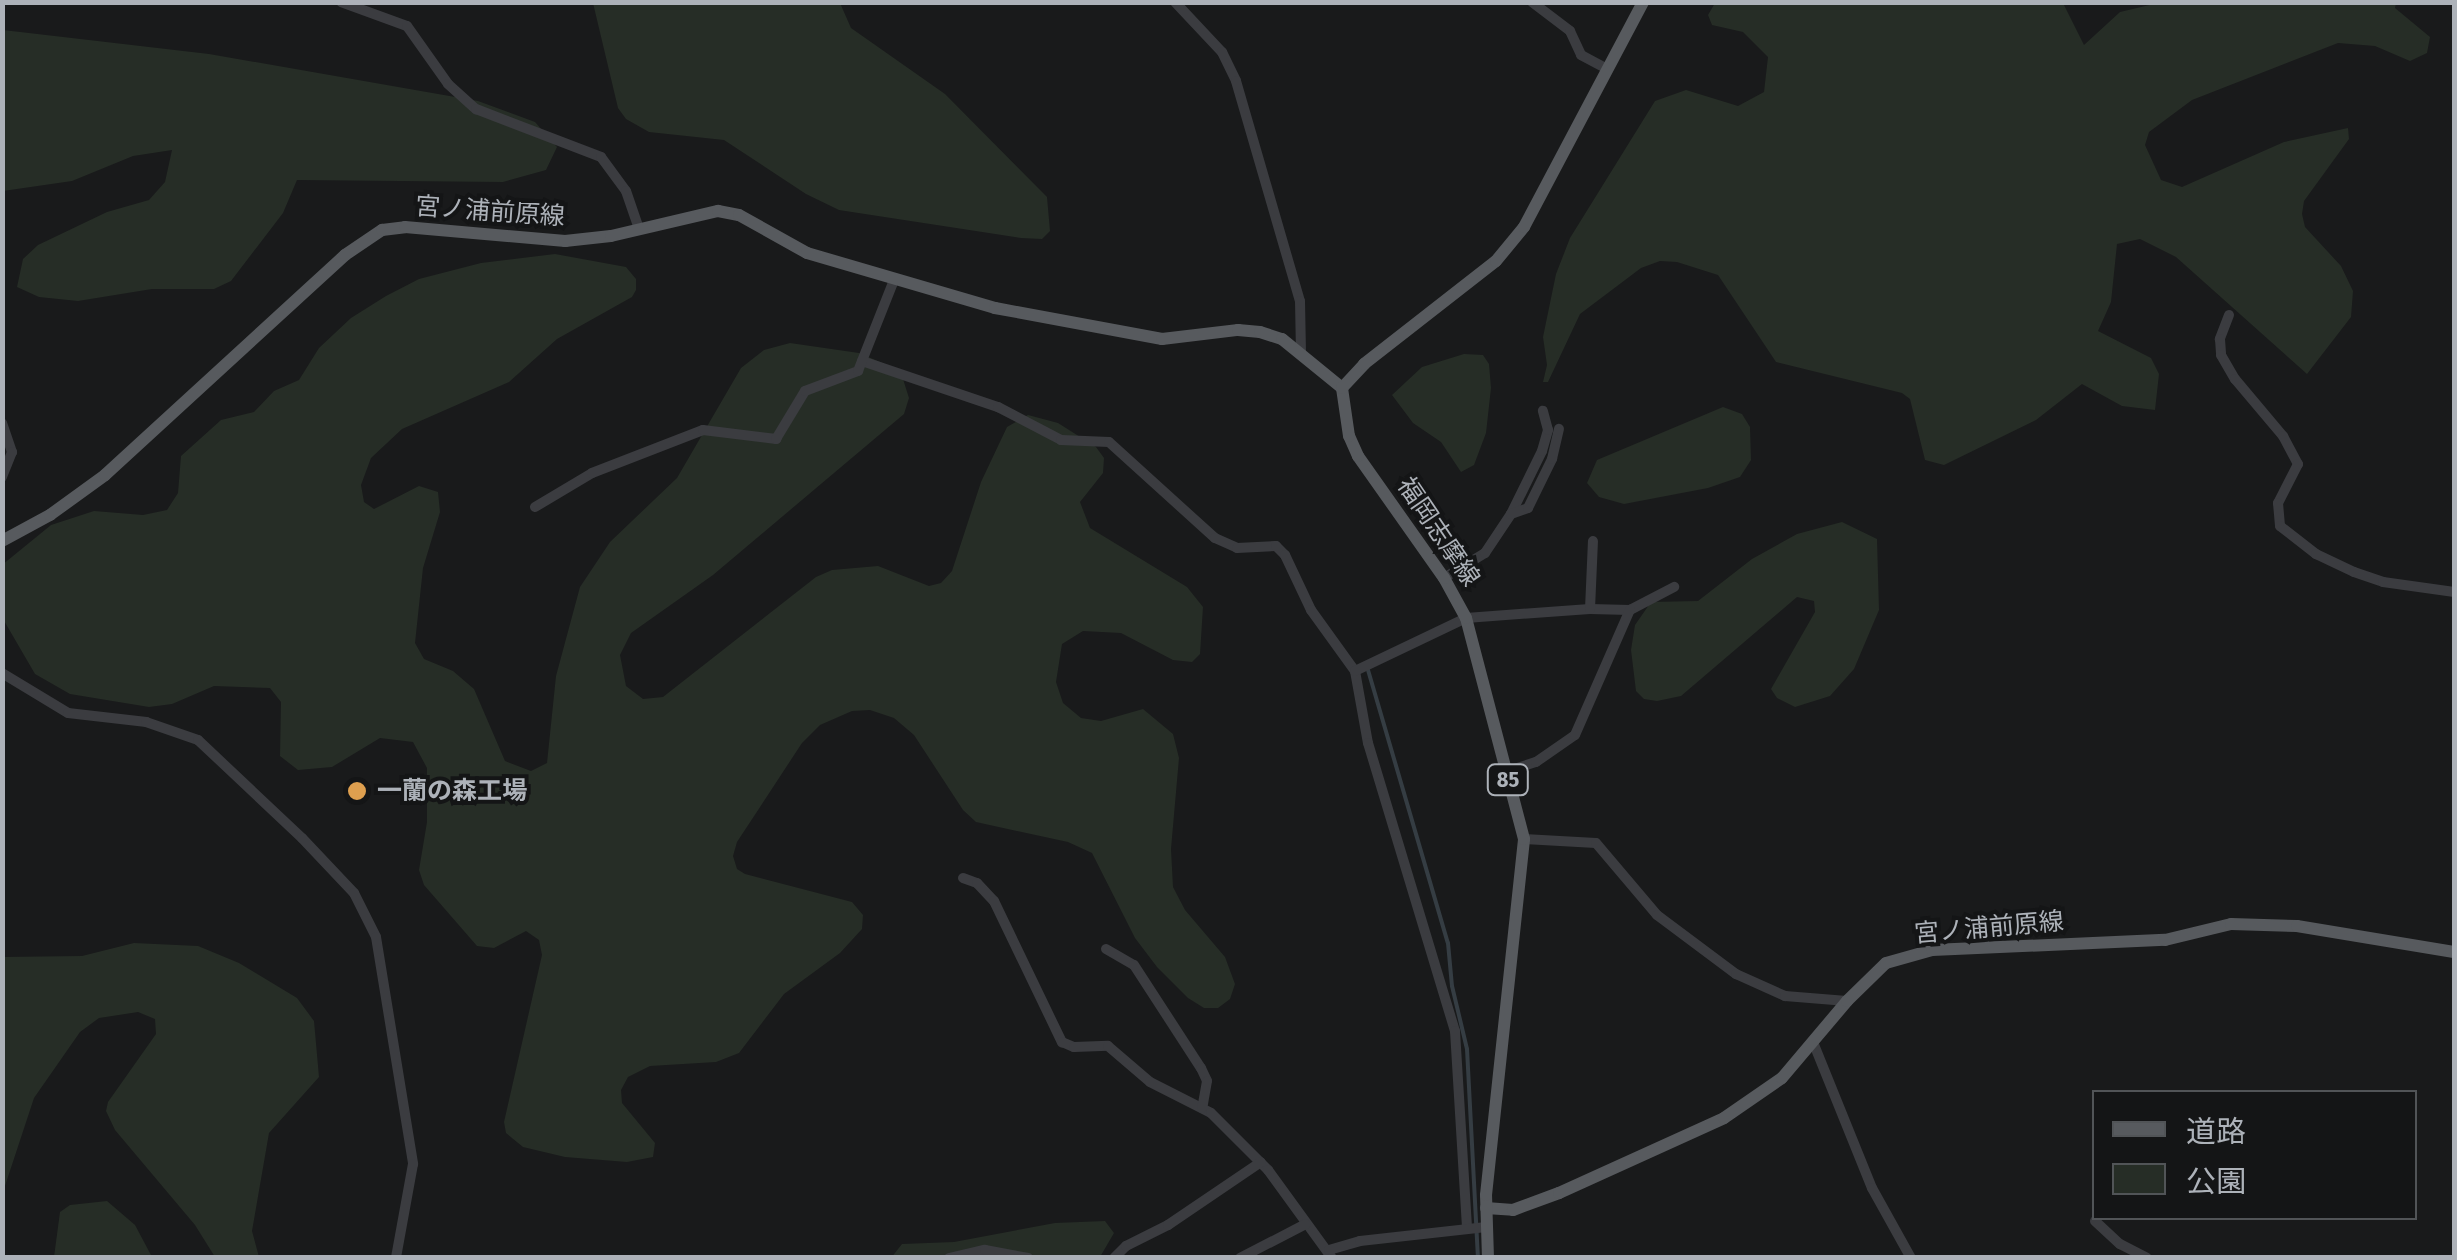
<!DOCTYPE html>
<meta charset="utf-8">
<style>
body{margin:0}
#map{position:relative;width:2457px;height:1260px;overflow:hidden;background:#191a1b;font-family:"Fira Sans Condensed","Noto Sans JP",sans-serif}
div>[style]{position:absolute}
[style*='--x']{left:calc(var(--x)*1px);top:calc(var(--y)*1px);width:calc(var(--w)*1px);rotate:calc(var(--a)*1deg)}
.green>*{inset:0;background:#262d26}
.stream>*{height:4px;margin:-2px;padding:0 2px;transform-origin:2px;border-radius:2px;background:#353d43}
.minor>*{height:10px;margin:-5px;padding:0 5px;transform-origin:5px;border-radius:5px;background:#3b3c40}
.major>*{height:12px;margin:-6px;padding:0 6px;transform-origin:6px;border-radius:6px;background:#575a5e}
.dots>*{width:28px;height:28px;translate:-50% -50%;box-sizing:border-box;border:5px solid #141516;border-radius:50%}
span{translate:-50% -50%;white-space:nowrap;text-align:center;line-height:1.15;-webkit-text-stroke:8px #141516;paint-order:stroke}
.shield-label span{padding:2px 8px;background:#141516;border:2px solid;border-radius:8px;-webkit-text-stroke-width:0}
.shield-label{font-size:22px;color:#adb2b9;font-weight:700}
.street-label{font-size:25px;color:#adb2b9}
.poi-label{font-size:25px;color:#adb2b9;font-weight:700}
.left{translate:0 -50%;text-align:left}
.frame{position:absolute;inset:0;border:5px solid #adb2b9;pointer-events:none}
.legend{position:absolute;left:2092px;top:1090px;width:325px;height:130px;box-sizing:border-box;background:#141516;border:2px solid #515457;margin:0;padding:12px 18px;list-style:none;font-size:30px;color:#adb2b9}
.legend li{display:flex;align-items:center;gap:20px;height:50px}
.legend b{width:50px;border:2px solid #515457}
</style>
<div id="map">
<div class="green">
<i style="clip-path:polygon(593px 3px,840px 3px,851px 28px,945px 94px,1047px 197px,1050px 231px,1042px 239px,1021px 238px,839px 210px,806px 194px,724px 140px,649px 132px,626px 119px,618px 108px)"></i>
<i style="clip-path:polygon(1715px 3px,2063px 3px,2084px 45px,2120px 12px,2158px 3px,2396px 3px,2395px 8px,2430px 37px,2427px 53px,2410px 61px,2375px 46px,2338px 43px,2192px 100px,2149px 132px,2145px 145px,2161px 180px,2182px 187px,2284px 142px,2348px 128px,2349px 139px,2304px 201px,2302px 214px,2305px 227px,2341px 266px,2353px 291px,2351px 317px,2307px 374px,2176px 257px,2140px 239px,2117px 244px,2111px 302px,2098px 331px,2151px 358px,2159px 374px,2155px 410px,2122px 406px,2082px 384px,2036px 420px,1944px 465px,1925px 460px,1910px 399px,1902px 393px,1776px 362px,1718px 275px,1677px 262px,1660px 261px,1641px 268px,1580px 314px,1548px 382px,1543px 382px,1547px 365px,1543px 337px,1556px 274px,1570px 238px,1655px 101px,1686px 90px,1738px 106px,1764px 92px,1768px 57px,1743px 32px,1712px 25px,1708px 15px)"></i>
<i style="clip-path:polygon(3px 30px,209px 54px,478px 101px,535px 122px,557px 147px,546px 170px,503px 182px,297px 180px,283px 213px,231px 281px,214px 289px,152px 289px,78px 301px,39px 297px,17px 287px,23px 259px,38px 245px,107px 212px,149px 200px,165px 182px,172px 150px,133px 156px,72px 181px,3px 191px)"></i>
<i style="clip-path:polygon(555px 254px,626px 267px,636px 279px,636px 290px,632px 297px,557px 339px,509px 382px,402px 429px,371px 458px,361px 485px,364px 502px,374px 509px,419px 486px,438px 492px,440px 512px,423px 568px,415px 643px,424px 659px,453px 671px,474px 689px,505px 761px,531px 771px,547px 763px,556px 676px,580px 587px,610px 542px,677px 478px,741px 368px,764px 350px,790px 343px,859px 353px,887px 365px,903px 379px,909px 398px,904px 414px,713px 575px,631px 633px,620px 655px,626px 686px,643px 699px,663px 697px,816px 577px,832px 570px,878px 566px,929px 586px,941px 583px,952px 571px,981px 482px,1007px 427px,1028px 415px,1058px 423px,1096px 447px,1104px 458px,1103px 473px,1080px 502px,1090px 528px,1187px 587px,1203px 607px,1200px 654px,1192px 662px,1173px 660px,1121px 633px,1083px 631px,1062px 644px,1056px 682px,1063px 703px,1081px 718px,1101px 721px,1143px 709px,1173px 734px,1179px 758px,1171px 849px,1173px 887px,1185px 910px,1225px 957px,1235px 984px,1230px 999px,1218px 1008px,1204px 1008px,1188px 998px,1157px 967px,1135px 938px,1092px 853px,1068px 842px,976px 822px,963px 810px,914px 735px,894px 718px,870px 710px,852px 711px,820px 725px,802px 743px,737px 842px,733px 856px,737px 869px,745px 874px,852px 902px,863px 915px,862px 929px,840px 953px,784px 994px,739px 1053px,716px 1062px,650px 1066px,628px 1077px,621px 1090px,622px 1103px,655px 1143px,653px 1157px,627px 1162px,565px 1157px,523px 1147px,506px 1133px,504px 1122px,542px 955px,539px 940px,526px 931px,494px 948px,477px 946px,424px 885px,419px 870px,427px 822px,427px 768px,413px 742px,380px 738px,332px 767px,298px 770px,280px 756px,281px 702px,270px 688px,214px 686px,172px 704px,149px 707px,70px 694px,35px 674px,3px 619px,2px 565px,51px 525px,94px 511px,143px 515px,167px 510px,178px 493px,181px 456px,221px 420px,254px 412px,274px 391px,299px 380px,319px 348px,351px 318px,386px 296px,419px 279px,481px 263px)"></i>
<i style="clip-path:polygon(1464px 354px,1483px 355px,1489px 364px,1491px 388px,1486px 433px,1474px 465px,1461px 472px,1441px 442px,1413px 423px,1392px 395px,1422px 367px)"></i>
<i style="clip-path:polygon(1723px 407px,1742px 414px,1750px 427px,1751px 460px,1740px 477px,1708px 488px,1624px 504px,1599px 497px,1587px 483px,1597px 460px)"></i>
<i style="clip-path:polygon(1842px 522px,1877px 539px,1879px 610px,1854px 669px,1830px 696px,1795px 707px,1777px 698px,1771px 689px,1815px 612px,1814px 601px,1797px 597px,1681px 696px,1657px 701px,1644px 699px,1636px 691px,1631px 650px,1635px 625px,1651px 602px,1698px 601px,1752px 559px,1797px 534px)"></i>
<i style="clip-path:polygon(134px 943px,198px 946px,239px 963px,297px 998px,314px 1021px,319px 1077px,269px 1133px,252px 1231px,259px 1257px,215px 1257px,195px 1225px,115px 1130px,106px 1111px,108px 1102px,156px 1034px,155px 1019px,138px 1012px,99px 1018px,80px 1032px,34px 1098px,3px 1192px,3px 957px,82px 956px)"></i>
<i style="clip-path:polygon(107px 1201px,135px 1225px,152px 1257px,54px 1257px,60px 1212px,70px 1205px)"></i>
<i style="clip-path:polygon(1105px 1221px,1114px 1233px,1100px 1257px,891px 1258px,902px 1244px,954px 1242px,1055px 1223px)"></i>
</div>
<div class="stream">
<i style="--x:1368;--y:670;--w:284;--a:73.7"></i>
<i style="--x:1448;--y:943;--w:43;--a:84.7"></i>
<i style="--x:1452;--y:986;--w:65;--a:76.6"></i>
<i style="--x:1467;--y:1049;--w:209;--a:87"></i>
</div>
<div class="minor">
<i style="--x:341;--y:2;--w:70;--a:20"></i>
<i style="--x:407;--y:26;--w:71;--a:54.7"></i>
<i style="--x:448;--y:84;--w:38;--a:42"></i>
<i style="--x:476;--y:109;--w:134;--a:21"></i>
<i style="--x:601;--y:157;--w:42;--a:53.7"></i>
<i style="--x:626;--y:191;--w:39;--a:71"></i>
<i style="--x:1175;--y:2;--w:69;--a:46.8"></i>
<i style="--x:1222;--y:52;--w:32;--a:64"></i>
<i style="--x:1236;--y:81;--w:229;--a:73.8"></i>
<i style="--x:1300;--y:301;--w:52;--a:88.9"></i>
<i style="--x:1532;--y:2;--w:48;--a:37.3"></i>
<i style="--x:1570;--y:31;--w:26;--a:65"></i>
<i style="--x:1581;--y:55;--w:30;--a:28"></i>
<i style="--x:2229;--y:315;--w:26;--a:111"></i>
<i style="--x:2220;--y:339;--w:16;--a:86"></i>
<i style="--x:2221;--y:355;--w:28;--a:60"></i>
<i style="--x:2235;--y:379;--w:75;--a:49.9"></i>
<i style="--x:2283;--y:436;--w:32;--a:62"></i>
<i style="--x:2298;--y:464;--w:44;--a:117.1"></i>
<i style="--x:2278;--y:503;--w:23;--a:85"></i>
<i style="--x:2280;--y:526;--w:46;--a:37.9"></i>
<i style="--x:2316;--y:554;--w:42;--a:25.3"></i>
<i style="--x:2354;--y:572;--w:31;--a:19"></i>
<i style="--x:2383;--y:582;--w:72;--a:8"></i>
<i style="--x:862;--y:361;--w:144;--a:18.7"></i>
<i style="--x:998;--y:407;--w:71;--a:27.6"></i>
<i style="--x:1061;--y:440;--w:48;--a:2.4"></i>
<i style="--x:1109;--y:442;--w:143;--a:42.2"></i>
<i style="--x:1215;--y:538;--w:24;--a:24"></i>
<i style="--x:1237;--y:548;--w:39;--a:-3"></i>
<i style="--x:1276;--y:546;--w:13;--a:45"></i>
<i style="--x:1285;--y:555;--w:61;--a:64.7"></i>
<i style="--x:1311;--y:610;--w:75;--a:54.2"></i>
<i style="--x:1355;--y:671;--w:73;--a:79.8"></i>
<i style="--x:1368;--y:743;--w:301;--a:73.2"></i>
<i style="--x:1455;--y:1031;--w:197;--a:86.5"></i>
<i style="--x:2;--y:423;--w:31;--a:71"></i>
<i style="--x:12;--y:452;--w:27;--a:112"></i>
<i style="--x:535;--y:507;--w:66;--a:-30.8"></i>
<i style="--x:592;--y:473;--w:119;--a:-21.2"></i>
<i style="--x:703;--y:430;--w:74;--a:7"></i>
<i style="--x:776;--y:439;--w:56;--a:-58.9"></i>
<i style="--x:805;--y:391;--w:57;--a:-20.7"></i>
<i style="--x:858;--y:371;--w:98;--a:-68.4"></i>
<i style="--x:1511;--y:514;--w:70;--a:-63.8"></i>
<i style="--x:1542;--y:451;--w:22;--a:-74"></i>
<i style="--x:1548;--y:430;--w:20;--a:-105"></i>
<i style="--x:1444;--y:578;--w:48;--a:-31.4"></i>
<i style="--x:1485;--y:553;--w:47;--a:-56.3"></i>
<i style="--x:1511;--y:514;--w:18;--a:-19"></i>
<i style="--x:1528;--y:508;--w:55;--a:-63.9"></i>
<i style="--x:1552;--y:459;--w:31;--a:-77"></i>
<i style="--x:1590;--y:609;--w:40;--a:1.4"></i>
<i style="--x:1630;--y:610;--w:50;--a:-27.6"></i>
<i style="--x:1355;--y:671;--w:123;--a:-25.5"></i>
<i style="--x:1466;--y:618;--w:124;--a:-4.2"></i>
<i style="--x:1590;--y:609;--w:68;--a:-87.5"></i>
<i style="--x:2;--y:673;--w:77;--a:31.2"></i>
<i style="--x:68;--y:713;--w:79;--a:6.6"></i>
<i style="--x:146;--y:722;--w:55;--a:19.1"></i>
<i style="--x:198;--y:740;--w:143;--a:43.3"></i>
<i style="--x:302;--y:838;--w:76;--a:46.6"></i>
<i style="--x:354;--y:893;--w:49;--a:63.4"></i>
<i style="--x:376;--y:937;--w:230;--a:80.7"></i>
<i style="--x:413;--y:1164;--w:96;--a:100.3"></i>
<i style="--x:1505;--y:772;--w:33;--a:-18"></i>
<i style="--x:1536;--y:762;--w:47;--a:-34.7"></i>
<i style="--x:1575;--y:735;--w:137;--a:-66.3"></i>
<i style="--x:1524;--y:839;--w:72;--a:3.2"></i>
<i style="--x:1596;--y:843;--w:94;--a:49.7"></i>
<i style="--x:1657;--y:915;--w:99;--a:36.8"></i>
<i style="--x:1736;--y:974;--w:54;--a:24.2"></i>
<i style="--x:1785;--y:996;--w:62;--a:4.6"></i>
<i style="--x:963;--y:878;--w:15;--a:20"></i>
<i style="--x:977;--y:883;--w:25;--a:47"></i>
<i style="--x:994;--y:901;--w:157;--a:64.3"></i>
<i style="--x:1062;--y:1042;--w:13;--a:23"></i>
<i style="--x:1074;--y:1047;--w:34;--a:-2"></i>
<i style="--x:1108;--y:1046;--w:55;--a:40.6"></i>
<i style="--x:1150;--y:1082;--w:68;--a:26.9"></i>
<i style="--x:1211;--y:1113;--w:81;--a:45"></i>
<i style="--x:1268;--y:1170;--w:109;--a:54"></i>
<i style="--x:1106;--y:949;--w:32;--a:30"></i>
<i style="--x:1134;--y:965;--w:123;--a:57"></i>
<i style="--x:1201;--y:1068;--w:14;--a:65"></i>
<i style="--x:1207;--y:1081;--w:27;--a:100"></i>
<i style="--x:1813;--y:1042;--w:157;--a:68"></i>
<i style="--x:1872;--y:1188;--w:80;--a:60.9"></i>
<i style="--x:2095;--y:1221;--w:34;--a:43"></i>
<i style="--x:2120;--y:1244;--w:30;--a:27"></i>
<i style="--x:1329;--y:1250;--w:32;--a:-16"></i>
<i style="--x:1360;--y:1241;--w:127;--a:-6.3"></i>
<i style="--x:949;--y:1258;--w:37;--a:-13"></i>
<i style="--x:985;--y:1250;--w:44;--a:10.5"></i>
<i style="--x:1114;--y:1258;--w:17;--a:-45"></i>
<i style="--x:1126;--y:1246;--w:47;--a:-26.6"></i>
<i style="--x:1168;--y:1225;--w:112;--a:-34.1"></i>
<i style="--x:1240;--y:1258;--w:74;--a:-27.3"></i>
</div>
<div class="major">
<i style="--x:2;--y:541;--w:55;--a:-28.4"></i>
<i style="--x:50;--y:515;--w:68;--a:-36"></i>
<i style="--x:105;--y:475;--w:326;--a:-42.5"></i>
<i style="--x:345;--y:255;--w:45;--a:-34"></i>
<i style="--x:382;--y:230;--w:23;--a:-7"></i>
<i style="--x:405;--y:227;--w:161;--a:5"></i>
<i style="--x:565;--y:241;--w:46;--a:-6.2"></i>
<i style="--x:611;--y:236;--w:110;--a:-13.2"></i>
<i style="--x:718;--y:211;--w:21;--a:11"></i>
<i style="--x:739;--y:215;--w:78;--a:29.2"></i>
<i style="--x:807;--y:253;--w:196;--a:16.3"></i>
<i style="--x:995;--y:308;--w:170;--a:10.5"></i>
<i style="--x:1162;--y:339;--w:77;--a:-6.8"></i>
<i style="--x:1238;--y:330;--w:22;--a:5"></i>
<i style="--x:1260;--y:332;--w:23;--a:18"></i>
<i style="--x:1282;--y:339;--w:77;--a:39.2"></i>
<i style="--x:1486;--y:1208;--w:27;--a:4"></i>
<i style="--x:1513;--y:1210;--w:49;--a:-20.3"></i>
<i style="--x:1559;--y:1193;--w:181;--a:-24.4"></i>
<i style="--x:1724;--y:1118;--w:70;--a:-34.6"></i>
<i style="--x:1782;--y:1078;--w:101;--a:-49.8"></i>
<i style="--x:1847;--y:1001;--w:54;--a:-44.3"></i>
<i style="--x:1886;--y:963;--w:48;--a:-15.8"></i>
<i style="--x:1932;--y:950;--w:233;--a:-2.5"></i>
<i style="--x:2165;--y:940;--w:68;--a:-13.6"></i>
<i style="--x:2231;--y:924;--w:66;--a:1.7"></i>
<i style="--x:2297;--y:926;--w:159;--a:9.4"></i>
<i style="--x:1488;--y:1258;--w:63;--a:-91.8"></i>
<i style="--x:1486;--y:1195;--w:358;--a:-83.9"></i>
<i style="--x:1524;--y:839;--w:228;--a:-104.7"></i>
<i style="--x:1466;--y:618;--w:46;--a:-118.8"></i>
<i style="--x:1444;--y:578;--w:149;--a:-125.2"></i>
<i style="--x:1358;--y:456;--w:22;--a:-114"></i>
<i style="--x:1349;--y:436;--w:49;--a:-98.3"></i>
<i style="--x:1342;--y:388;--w:33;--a:-47"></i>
<i style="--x:1364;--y:364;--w:167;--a:-38"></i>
<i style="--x:1496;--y:261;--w:44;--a:-50.5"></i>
<i style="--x:1524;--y:227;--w:255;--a:-62.1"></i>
</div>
<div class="dots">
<i style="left:357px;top:791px;background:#de9f4f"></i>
</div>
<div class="shield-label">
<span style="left:1508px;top:780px">85</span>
</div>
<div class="street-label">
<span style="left:490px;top:212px;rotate:4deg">宮ノ浦前原線</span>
<span style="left:1438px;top:532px;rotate:56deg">福岡志摩線</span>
<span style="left:1989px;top:928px;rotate:-5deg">宮ノ浦前原線</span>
</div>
<div class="poi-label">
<span class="left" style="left:377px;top:791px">一蘭の森工場</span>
</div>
<div class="frame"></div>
<ul class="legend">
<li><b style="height:12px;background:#575a5e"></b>道路</li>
<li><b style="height:28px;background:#262d26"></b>公園</li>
</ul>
</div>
